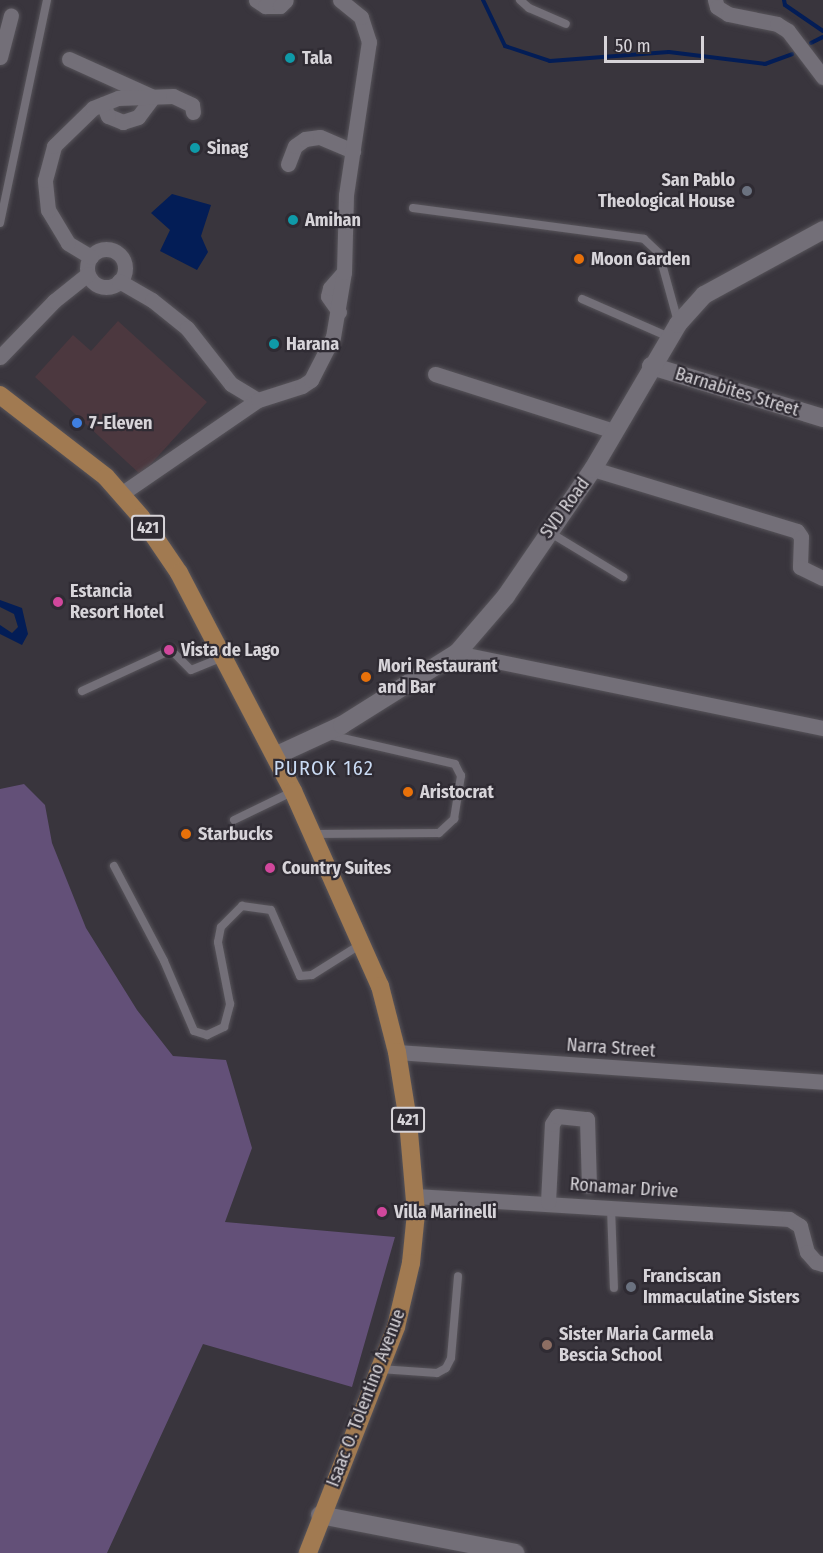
<!DOCTYPE html>
<style>
body{margin:0}
#map{position:relative;width:823px;height:1553px;overflow:hidden;background:#39353d;font-family:"Fira Sans Condensed",sans-serif}
div>[style]{position:absolute}
[style*='--x']{left:calc(var(--x)*1px);top:calc(var(--y)*1px);width:calc(var(--w)*1px);rotate:calc(var(--a)*1deg)}
.commercial>*{inset:0;background:#4c383f}
.green>*{inset:0;background:#635078}
.water>*{inset:0;background:#031d56}
.stream>*{height:4px;margin:-2px;padding:0 2px;transform-origin:2px;border-radius:2px;background:#031d56}
.roads{filter:drop-shadow(0 0 2px #57545a) drop-shadow(0 0 2px #57545a)}
.lane>*{height:8px;margin:-4px;padding:0 4px;transform-origin:4px;border-radius:4px;background:#736f78}
.street>*{height:15px;margin:-7.5px;padding:0 7.5px;transform-origin:7.5px;border-radius:7.5px;background:#736f78}
.street>.ring{margin:-7.5px;padding:0;box-sizing:content-box;background:none;border:15px solid #736f78;border-radius:50%}
.secondary>*{height:18px;margin:-9px;padding:0 9px;transform-origin:9px;border-radius:9px;background:#736f78}
.primary>*{height:18px;margin:-9px;padding:0 9px;transform-origin:9px;border-radius:9px;background:#a17a51}
.dots>*{width:16px;height:16px;translate:-50% -50%;box-sizing:border-box;border:3px solid #2f2b33;border-radius:50%}
span{translate:-50% -50%;white-space:nowrap;text-align:center;line-height:1.15;-webkit-text-stroke:4.5px #2f2b33;paint-order:stroke}
.shield-label span{padding:2px 4px;background:#2f2b33;border:2px solid;border-radius:4px;-webkit-text-stroke-width:0}
.shield-label{font-size:16px;color:#d7d4d9;font-weight:700}
.poi-label{font-size:18px;color:#d7d4d9;font-weight:700}
.left{translate:0 -50%;text-align:left}
.right{translate:-100% -50%;text-align:right}
.street-label{font-size:18px;color:#d7d4d9}
.neighbourhood-label{font-size:20px;color:#cadbf4;letter-spacing:1.5px}
.scale{position:absolute;left:604px;top:36px;width:100px;height:27px;box-sizing:border-box;border:3px solid #d7d4d9;border-top:0;padding-left:8px;font-size:18px;line-height:21px;white-space:nowrap;color:#d7d4d9;-webkit-text-stroke:4px #2f2b33;paint-order:stroke}
</style>
<div id="map">
<div class="commercial">
<i style="clip-path:polygon(118px 321px,207px 402px,141px 475px,35px 377px,73px 335px,91px 351px)"></i>
</div>
<div class="green">
<i style="clip-path:polygon(24px 784px,45px 805px,52px 843px,86px 928px,137px 1010px,173px 1056px,226px 1060px,252px 1148px,225px 1222px,395px 1237px,352px 1387px,203px 1344px,107px 1553px,0 1553px,0 789px)"></i>
</div>
<div class="water">
<i style="clip-path:polygon(172px 194px,211px 205px,201px 236px,208px 252px,197px 270px,160px 251px,170px 230px,151px 213px)"></i>
<i style="clip-path:polygon(0 600px,22px 608px,28px 634px,22px 645px,0 634px,0 625px,12px 633px,18px 627px,14px 614px,0 607px)"></i>
</div>
<div class="stream">
<i style="--x:483;--y:0;--w:51;--a:64.4"></i>
<i style="--x:505;--y:46;--w:47;--a:18.4"></i>
<i style="--x:550;--y:61;--w:119;--a:-4.3"></i>
<i style="--x:669;--y:52;--w:97;--a:7.1"></i>
<i style="--x:765;--y:64;--w:29;--a:-20"></i>
<i style="--x:784;--y:0;--w:5;--a:79"></i>
<i style="--x:785;--y:5;--w:46;--a:34.4"></i>
<i style="--x:811;--y:43;--w:13;--a:-27"></i>
</div>
<div class="roads">
<div class="lane">
<i style="--x:520;--y:0;--w:12;--a:42"></i>
<i style="--x:529;--y:8;--w:40;--a:23.4"></i>
<i style="--x:413;--y:208;--w:233;--a:7.6"></i>
<i style="--x:644;--y:239;--w:21;--a:43"></i>
<i style="--x:659;--y:253;--w:72;--a:74.6"></i>
<i style="--x:0;--y:223;--w:228;--a:-78.1"></i>
<i style="--x:582;--y:299;--w:95;--a:23.6"></i>
<i style="--x:549;--y:532;--w:87;--a:31.3"></i>
<i style="--x:82;--y:691;--w:98;--a:-24.7"></i>
<i style="--x:171;--y:650;--w:28;--a:45"></i>
<i style="--x:191;--y:670;--w:35;--a:-22"></i>
<i style="--x:234;--y:820;--w:64;--a:-25.8"></i>
<i style="--x:313;--y:834;--w:126;--a:-0.5"></i>
<i style="--x:439;--y:833;--w:21;--a:-43"></i>
<i style="--x:454;--y:819;--w:44;--a:-80.8"></i>
<i style="--x:461;--y:776;--w:13;--a:-117"></i>
<i style="--x:455;--y:764;--w:129;--a:-167"></i>
<i style="--x:114;--y:866;--w:107;--a:62.2"></i>
<i style="--x:164;--y:961;--w:76;--a:66.8"></i>
<i style="--x:194;--y:1031;--w:14;--a:17"></i>
<i style="--x:207;--y:1035;--w:19;--a:-25"></i>
<i style="--x:224;--y:1027;--w:24;--a:-75"></i>
<i style="--x:230;--y:1004;--w:63;--a:-101"></i>
<i style="--x:218;--y:942;--w:15;--a:-79"></i>
<i style="--x:221;--y:927;--w:30;--a:-45"></i>
<i style="--x:242;--y:906;--w:29;--a:8"></i>
<i style="--x:271;--y:910;--w:72;--a:66.3"></i>
<i style="--x:300;--y:976;--w:12;--a:-5"></i>
<i style="--x:312;--y:975;--w:58;--a:-32.3"></i>
<i style="--x:611;--y:1208;--w:80;--a:87.9"></i>
<i style="--x:380;--y:1369;--w:57;--a:4"></i>
<i style="--x:437;--y:1373;--w:10;--a:-29"></i>
<i style="--x:446;--y:1368;--w:11;--a:-63"></i>
<i style="--x:451;--y:1358;--w:82;--a:-85.1"></i>
</div>
<div class="street">
<i style="--x:256;--y:0;--w:11;--a:34"></i>
<i style="--x:265;--y:6;--w:15;--a:0"></i>
<i style="--x:280;--y:6;--w:8;--a:-45"></i>
<i style="--x:715;--y:0;--w:7;--a:74"></i>
<i style="--x:717;--y:7;--w:13;--a:32"></i>
<i style="--x:728;--y:14;--w:50;--a:11.5"></i>
<i style="--x:777;--y:24;--w:13;--a:32"></i>
<i style="--x:788;--y:31;--w:58;--a:52.7"></i>
<i style="--x:0;--y:57;--w:43;--a:-75.3"></i>
<i style="--x:69;--y:59;--w:92;--a:24.3"></i>
<i style="--x:153;--y:97;--w:25;--a:127"></i>
<i style="--x:138;--y:117;--w:16;--a:162"></i>
<i style="--x:123;--y:122;--w:16;--a:-158"></i>
<i style="--x:108;--y:116;--w:13;--a:-113"></i>
<i style="--x:288;--y:164;--w:19;--a:-69"></i>
<i style="--x:295;--y:146;--w:12;--a:-35"></i>
<i style="--x:305;--y:139;--w:15;--a:-8"></i>
<i style="--x:320;--y:137;--w:36;--a:23"></i>
<i class="ring" style="left:87px;top:249px;width:23px;height:23px"></i>
<i style="--x:91;--y:257;--w:27;--a:-149"></i>
<i style="--x:68;--y:243;--w:39;--a:-121"></i>
<i style="--x:48;--y:210;--w:30;--a:-96"></i>
<i style="--x:45;--y:180;--w:35;--a:-75"></i>
<i style="--x:54;--y:146;--w:54;--a:-44.3"></i>
<i style="--x:93;--y:108;--w:27;--a:-22"></i>
<i style="--x:118;--y:98;--w:55;--a:-2.1"></i>
<i style="--x:173;--y:96;--w:21;--a:25"></i>
<i style="--x:192;--y:105;--w:7;--a:82"></i>
<i style="--x:119;--y:281;--w:38;--a:30"></i>
<i style="--x:152;--y:300;--w:45;--a:38.7"></i>
<i style="--x:187;--y:328;--w:71;--a:51.8"></i>
<i style="--x:231;--y:384;--w:31;--a:31"></i>
<i style="--x:339;--y:312;--w:19;--a:-125"></i>
<i style="--x:328;--y:296;--w:8;--a:-76"></i>
<i style="--x:330;--y:288;--w:21;--a:-49"></i>
<i style="--x:0;--y:357;--w:78;--a:-46"></i>
<i style="--x:54;--y:301;--w:43;--a:-38.5"></i>
<i style="--x:435;--y:374;--w:188;--a:17.7"></i>
<i style="--x:593;--y:469;--w:213;--a:16.9"></i>
<i style="--x:797;--y:531;--w:7;--a:56"></i>
<i style="--x:801;--y:537;--w:30;--a:92"></i>
<i style="--x:800;--y:567;--w:25;--a:26"></i>
<i style="--x:121;--y:494;--w:166;--a:-34.5"></i>
<i style="--x:258;--y:400;--w:46;--a:-17.7"></i>
<i style="--x:302;--y:386;--w:11;--a:-34"></i>
<i style="--x:311;--y:380;--w:48;--a:-62.9"></i>
<i style="--x:333;--y:337;--w:66;--a:-80.4"></i>
<i style="--x:344;--y:272;--w:77;--a:-88.5"></i>
<i style="--x:346;--y:195;--w:155;--a:-81.5"></i>
<i style="--x:369;--y:42;--w:26;--a:-108"></i>
<i style="--x:361;--y:17;--w:27;--a:-141"></i>
<i style="--x:457;--y:653;--w:374;--a:11.6"></i>
<i style="--x:397;--y:1052;--w:427;--a:4"></i>
<i style="--x:415;--y:1196;--w:375;--a:3.5"></i>
<i style="--x:789;--y:1219;--w:13;--a:32"></i>
<i style="--x:800;--y:1226;--w:27;--a:75"></i>
<i style="--x:807;--y:1252;--w:13;--a:48"></i>
<i style="--x:816;--y:1262;--w:7;--a:16"></i>
<i style="--x:548;--y:1202;--w:78;--a:-87.1"></i>
<i style="--x:552;--y:1124;--w:9;--a:-58"></i>
<i style="--x:557;--y:1116;--w:30;--a:6"></i>
<i style="--x:587;--y:1119;--w:67;--a:88.3"></i>
</div>
<div class="secondary">
<i style="--x:651;--y:366;--w:180;--a:16.8"></i>
<i style="--x:275;--y:756;--w:74;--a:-24.8"></i>
<i style="--x:342;--y:725;--w:136;--a:-32.1"></i>
<i style="--x:457;--y:653;--w:75;--a:-49.3"></i>
<i style="--x:506;--y:596;--w:154;--a:-55.6"></i>
<i style="--x:593;--y:469;--w:168;--a:-59.6"></i>
<i style="--x:678;--y:324;--w:39;--a:-48"></i>
<i style="--x:704;--y:295;--w:136;--a:-28.6"></i>
<i style="--x:320;--y:1515;--w:199;--a:11"></i>
</div>
<div class="primary">
<i style="--x:0;--y:395;--w:134;--a:37.7"></i>
<i style="--x:106;--y:477;--w:53;--a:48.8"></i>
<i style="--x:141;--y:517;--w:68;--a:55.8"></i>
<i style="--x:179;--y:573;--w:246;--a:62.4"></i>
<i style="--x:293;--y:791;--w:214;--a:66"></i>
<i style="--x:380;--y:986;--w:68;--a:75.6"></i>
<i style="--x:397;--y:1052;--w:70;--a:80.9"></i>
<i style="--x:408;--y:1121;--w:92;--a:85"></i>
<i style="--x:416;--y:1213;--w:50;--a:95.7"></i>
<i style="--x:411;--y:1263;--w:66;--a:103.2"></i>
<i style="--x:396;--y:1327;--w:243;--a:111.3"></i>
</div>
</div>
<div class="dots">
<i style="left:290px;top:58px;background:#0f9aa8"></i>
<i style="left:195px;top:148px;background:#0f9aa8"></i>
<i style="left:747px;top:191px;background:#6b7280"></i>
<i style="left:293px;top:220px;background:#0f9aa8"></i>
<i style="left:579px;top:259px;background:#e8710a"></i>
<i style="left:274px;top:344px;background:#0f9aa8"></i>
<i style="left:77px;top:423px;background:#3f7fe0"></i>
<i style="left:58px;top:602px;background:#d1479c"></i>
<i style="left:169px;top:650px;background:#d1479c"></i>
<i style="left:366px;top:677px;background:#e8710a"></i>
<i style="left:408px;top:792px;background:#e8710a"></i>
<i style="left:186px;top:834px;background:#e8710a"></i>
<i style="left:270px;top:868px;background:#d1479c"></i>
<i style="left:382px;top:1212px;background:#d1479c"></i>
<i style="left:631px;top:1287px;background:#6b7280"></i>
<i style="left:547px;top:1345px;background:#8d6e63"></i>
</div>
<div class="shield-label">
<span style="left:148px;top:528px">421</span>
<span style="left:408px;top:1120px">421</span>
</div>
<div class="poi-label">
<span class="left" style="left:302px;top:58px">Tala</span>
<span class="left" style="left:207px;top:148px">Sinag</span>
<span class="right" style="left:735px;top:191px">San Pablo<br>Theological House</span>
<span class="left" style="left:305px;top:220px">Amihan</span>
<span class="left" style="left:591px;top:259px">Moon Garden</span>
<span class="left" style="left:286px;top:344px">Harana</span>
<span class="left" style="left:89px;top:423px">7-Eleven</span>
<span class="left" style="left:70px;top:602px">Estancia<br>Resort Hotel</span>
<span class="left" style="left:181px;top:650px">Vista de Lago</span>
<span class="left" style="left:378px;top:677px">Mori Restaurant<br>and Bar</span>
<span class="left" style="left:420px;top:792px">Aristocrat</span>
<span class="left" style="left:198px;top:834px">Starbucks</span>
<span class="left" style="left:282px;top:868px">Country Suites</span>
<span class="left" style="left:394px;top:1212px">Villa Marinelli</span>
<span class="left" style="left:643px;top:1287px">Franciscan<br>Immaculatine Sisters</span>
<span class="left" style="left:559px;top:1345px">Sister Maria Carmela<br>Bescia School</span>
</div>
<div class="street-label">
<span style="left:737px;top:392px;rotate:17deg">Barnabites Street</span>
<span style="left:565px;top:508px;rotate:-54deg">SVD Road</span>
<span style="left:611px;top:1048px;rotate:4deg">Narra Street</span>
<span style="left:624px;top:1188px;rotate:4deg">Ronamar Drive</span>
<span style="left:366px;top:1398px;rotate:-69deg">Isaac O. Tolentino Avenue</span>
</div>
<div class="neighbourhood-label">
<span style="left:324px;top:768px">PUROK 162</span>
</div>
<div class="scale">50 m</div>
</div>
